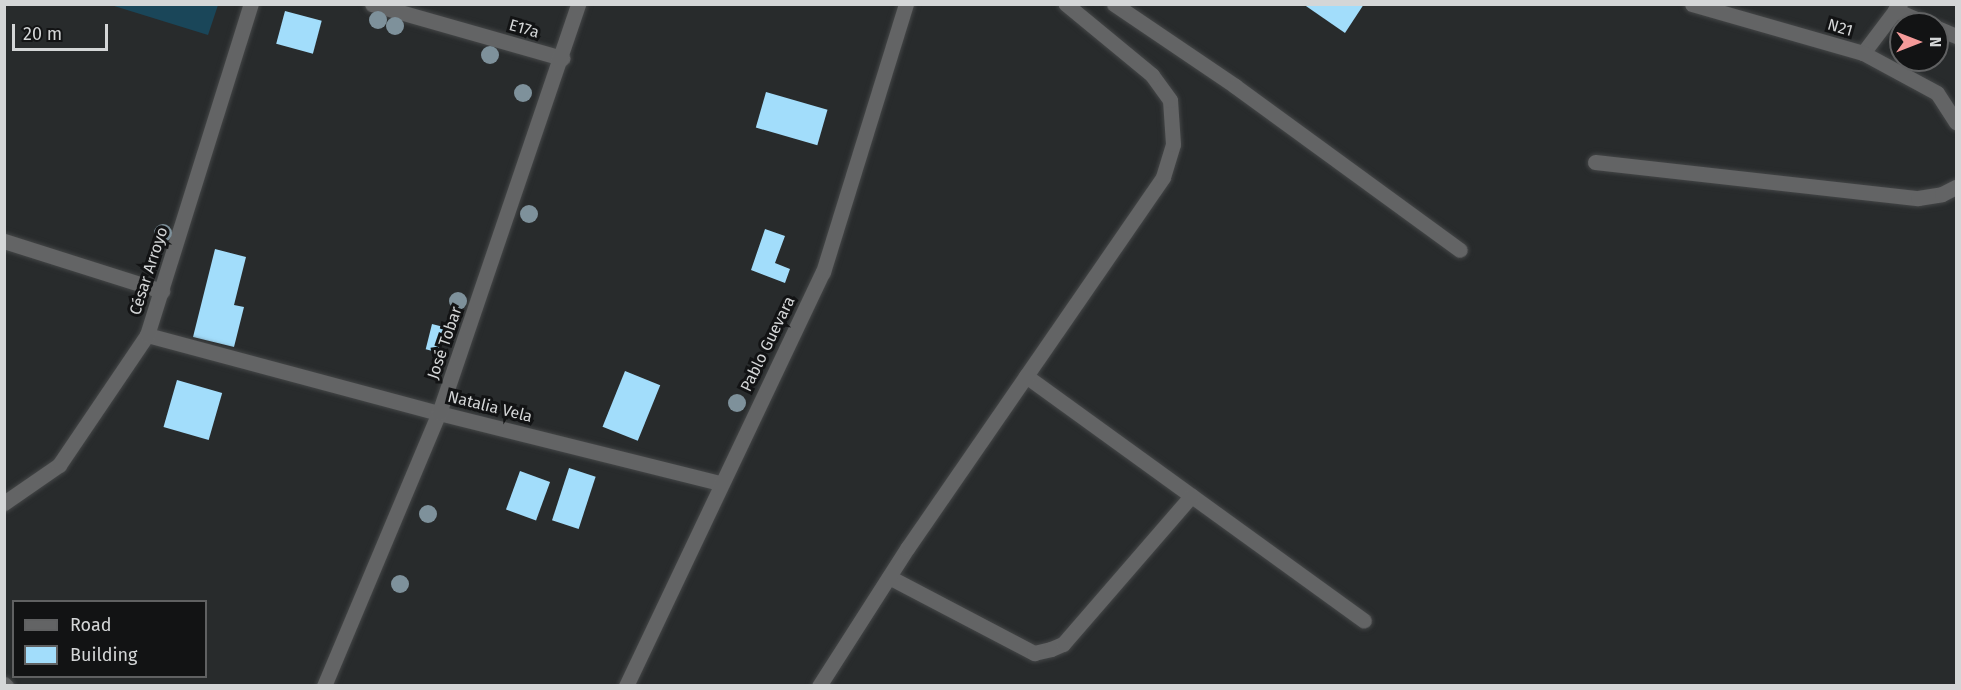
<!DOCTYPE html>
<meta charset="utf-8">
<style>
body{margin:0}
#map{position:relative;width:1961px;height:690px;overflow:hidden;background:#282b2c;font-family:"Fira Sans",sans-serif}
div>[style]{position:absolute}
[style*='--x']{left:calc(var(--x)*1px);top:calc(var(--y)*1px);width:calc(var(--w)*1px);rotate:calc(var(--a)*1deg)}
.green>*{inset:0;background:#1a4659}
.building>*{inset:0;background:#a2ddfb;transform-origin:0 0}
.roads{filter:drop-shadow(0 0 2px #444647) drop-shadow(0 0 2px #444647)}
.lane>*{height:15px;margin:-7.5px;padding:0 7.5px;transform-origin:7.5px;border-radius:7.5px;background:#636465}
.street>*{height:15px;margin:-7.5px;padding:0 7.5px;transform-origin:7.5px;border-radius:7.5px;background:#636465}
.trees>*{width:18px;height:18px;margin:-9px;border-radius:50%;background:#7e919b}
span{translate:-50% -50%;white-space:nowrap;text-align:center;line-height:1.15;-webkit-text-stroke:6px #121314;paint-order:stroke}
.street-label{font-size:16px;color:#d4d6d7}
.frame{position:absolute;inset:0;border:6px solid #d4d6d7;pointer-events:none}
.legend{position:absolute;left:12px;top:600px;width:195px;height:78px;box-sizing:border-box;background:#121314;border:2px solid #606162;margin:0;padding:8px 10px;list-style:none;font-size:18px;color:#d4d6d7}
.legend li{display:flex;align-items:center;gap:12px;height:30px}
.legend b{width:30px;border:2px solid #606162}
.north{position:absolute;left:1889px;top:12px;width:60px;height:60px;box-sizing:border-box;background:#121314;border:2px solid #606162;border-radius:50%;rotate:90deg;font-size:16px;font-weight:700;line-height:24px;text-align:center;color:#d4d6d7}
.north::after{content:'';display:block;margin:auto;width:21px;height:27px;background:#f59b9a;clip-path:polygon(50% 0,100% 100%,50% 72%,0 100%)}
.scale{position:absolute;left:12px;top:24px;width:96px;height:27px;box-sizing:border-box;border:3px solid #d4d6d7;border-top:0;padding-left:8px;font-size:18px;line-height:21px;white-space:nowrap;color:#d4d6d7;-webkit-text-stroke:4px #121314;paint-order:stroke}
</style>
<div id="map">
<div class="green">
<i style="clip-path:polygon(111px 5px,218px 4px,218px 5px,208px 35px)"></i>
</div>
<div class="building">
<i style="clip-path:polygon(1303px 4px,1364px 4px,1345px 33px)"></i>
<i style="left:285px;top:11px;width:38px;height:34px;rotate:15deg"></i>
<i style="left:766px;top:92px;width:64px;height:37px;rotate:16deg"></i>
<i style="clip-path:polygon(765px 229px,785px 236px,775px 263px,790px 269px,785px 283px,751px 270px)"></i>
<i style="clip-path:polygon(215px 249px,246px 257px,234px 305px,244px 307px,234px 347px,193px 337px)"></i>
<i style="left:432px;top:324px;width:12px;height:26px;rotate:14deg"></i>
<i style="left:625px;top:371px;width:38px;height:60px;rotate:22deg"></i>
<i style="left:177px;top:380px;width:47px;height:49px;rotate:16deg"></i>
<i style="left:569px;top:468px;width:28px;height:55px;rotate:18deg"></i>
<i style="left:520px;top:471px;width:32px;height:41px;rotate:20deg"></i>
</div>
<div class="roads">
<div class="lane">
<i style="--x:1114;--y:4;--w:146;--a:34.1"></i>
<i style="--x:1235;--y:86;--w:278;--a:36.1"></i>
<i style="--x:1895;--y:10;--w:36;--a:23"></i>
<i style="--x:1937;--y:28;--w:21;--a:23"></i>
<i style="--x:1863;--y:53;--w:61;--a:-52.9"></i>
<i style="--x:1595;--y:162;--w:325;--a:6.4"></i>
<i style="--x:1918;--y:198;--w:24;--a:-9"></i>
<i style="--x:1942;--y:194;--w:16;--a:-27"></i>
<i style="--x:1026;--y:376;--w:417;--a:35.9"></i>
<i style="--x:889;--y:577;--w:164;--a:27.7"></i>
<i style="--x:1034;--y:653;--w:17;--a:-13"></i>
<i style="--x:1051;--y:649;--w:13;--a:-23"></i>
<i style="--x:1063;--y:644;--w:196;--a:-49.1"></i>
<i style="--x:819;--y:686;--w:165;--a:-57.4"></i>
<i style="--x:908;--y:547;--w:449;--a:-55.4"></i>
<i style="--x:1163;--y:177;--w:34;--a:-73"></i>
<i style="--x:1173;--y:144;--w:44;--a:-93.9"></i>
<i style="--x:1170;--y:100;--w:31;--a:-126"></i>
<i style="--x:1152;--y:75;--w:112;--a:-140.5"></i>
</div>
<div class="street">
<i style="--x:372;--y:4;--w:198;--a:15.9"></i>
<i style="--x:1692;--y:4;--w:178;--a:16"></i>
<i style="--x:1863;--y:53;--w:84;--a:28.4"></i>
<i style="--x:1937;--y:93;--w:35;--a:57"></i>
<i style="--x:4;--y:241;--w:166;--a:17.6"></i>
<i style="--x:147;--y:335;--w:302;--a:15"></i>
<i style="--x:439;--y:413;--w:290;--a:14"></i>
<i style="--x:4;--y:503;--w:67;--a:-34.6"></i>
<i style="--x:59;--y:465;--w:157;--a:-55.9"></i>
<i style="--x:147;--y:335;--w:347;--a:-72.6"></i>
<i style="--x:4;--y:684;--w:3;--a:45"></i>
<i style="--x:324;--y:686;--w:296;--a:-67.2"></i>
<i style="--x:439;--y:413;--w:432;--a:-71.2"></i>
<i style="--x:626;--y:686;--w:458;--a:-64.6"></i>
<i style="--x:823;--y:272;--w:281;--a:-72.8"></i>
</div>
</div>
<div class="trees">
<i style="left:378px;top:20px"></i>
<i style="left:395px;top:26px"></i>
<i style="left:490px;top:55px"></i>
<i style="left:523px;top:93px"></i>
<i style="left:529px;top:214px"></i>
<i style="left:163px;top:233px"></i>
<i style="left:458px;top:301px"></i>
<i style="left:737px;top:403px"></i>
<i style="left:428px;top:514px"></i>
<i style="left:400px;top:584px"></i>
</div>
<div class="street-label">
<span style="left:1840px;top:28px;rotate:16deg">N21</span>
<span style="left:524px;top:29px;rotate:16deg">E17a</span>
<span style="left:149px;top:271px;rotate:-72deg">César Arroyo</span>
<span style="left:445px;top:343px;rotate:-71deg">José Tobar</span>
<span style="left:768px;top:344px;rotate:-64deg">Pablo Guevara</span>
<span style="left:490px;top:407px;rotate:14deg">Natalia Vela</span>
</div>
<div class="frame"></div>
<ul class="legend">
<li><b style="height:8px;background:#636465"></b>Road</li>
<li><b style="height:16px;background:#a2ddfb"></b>Building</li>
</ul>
<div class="north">N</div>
<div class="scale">20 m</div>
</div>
